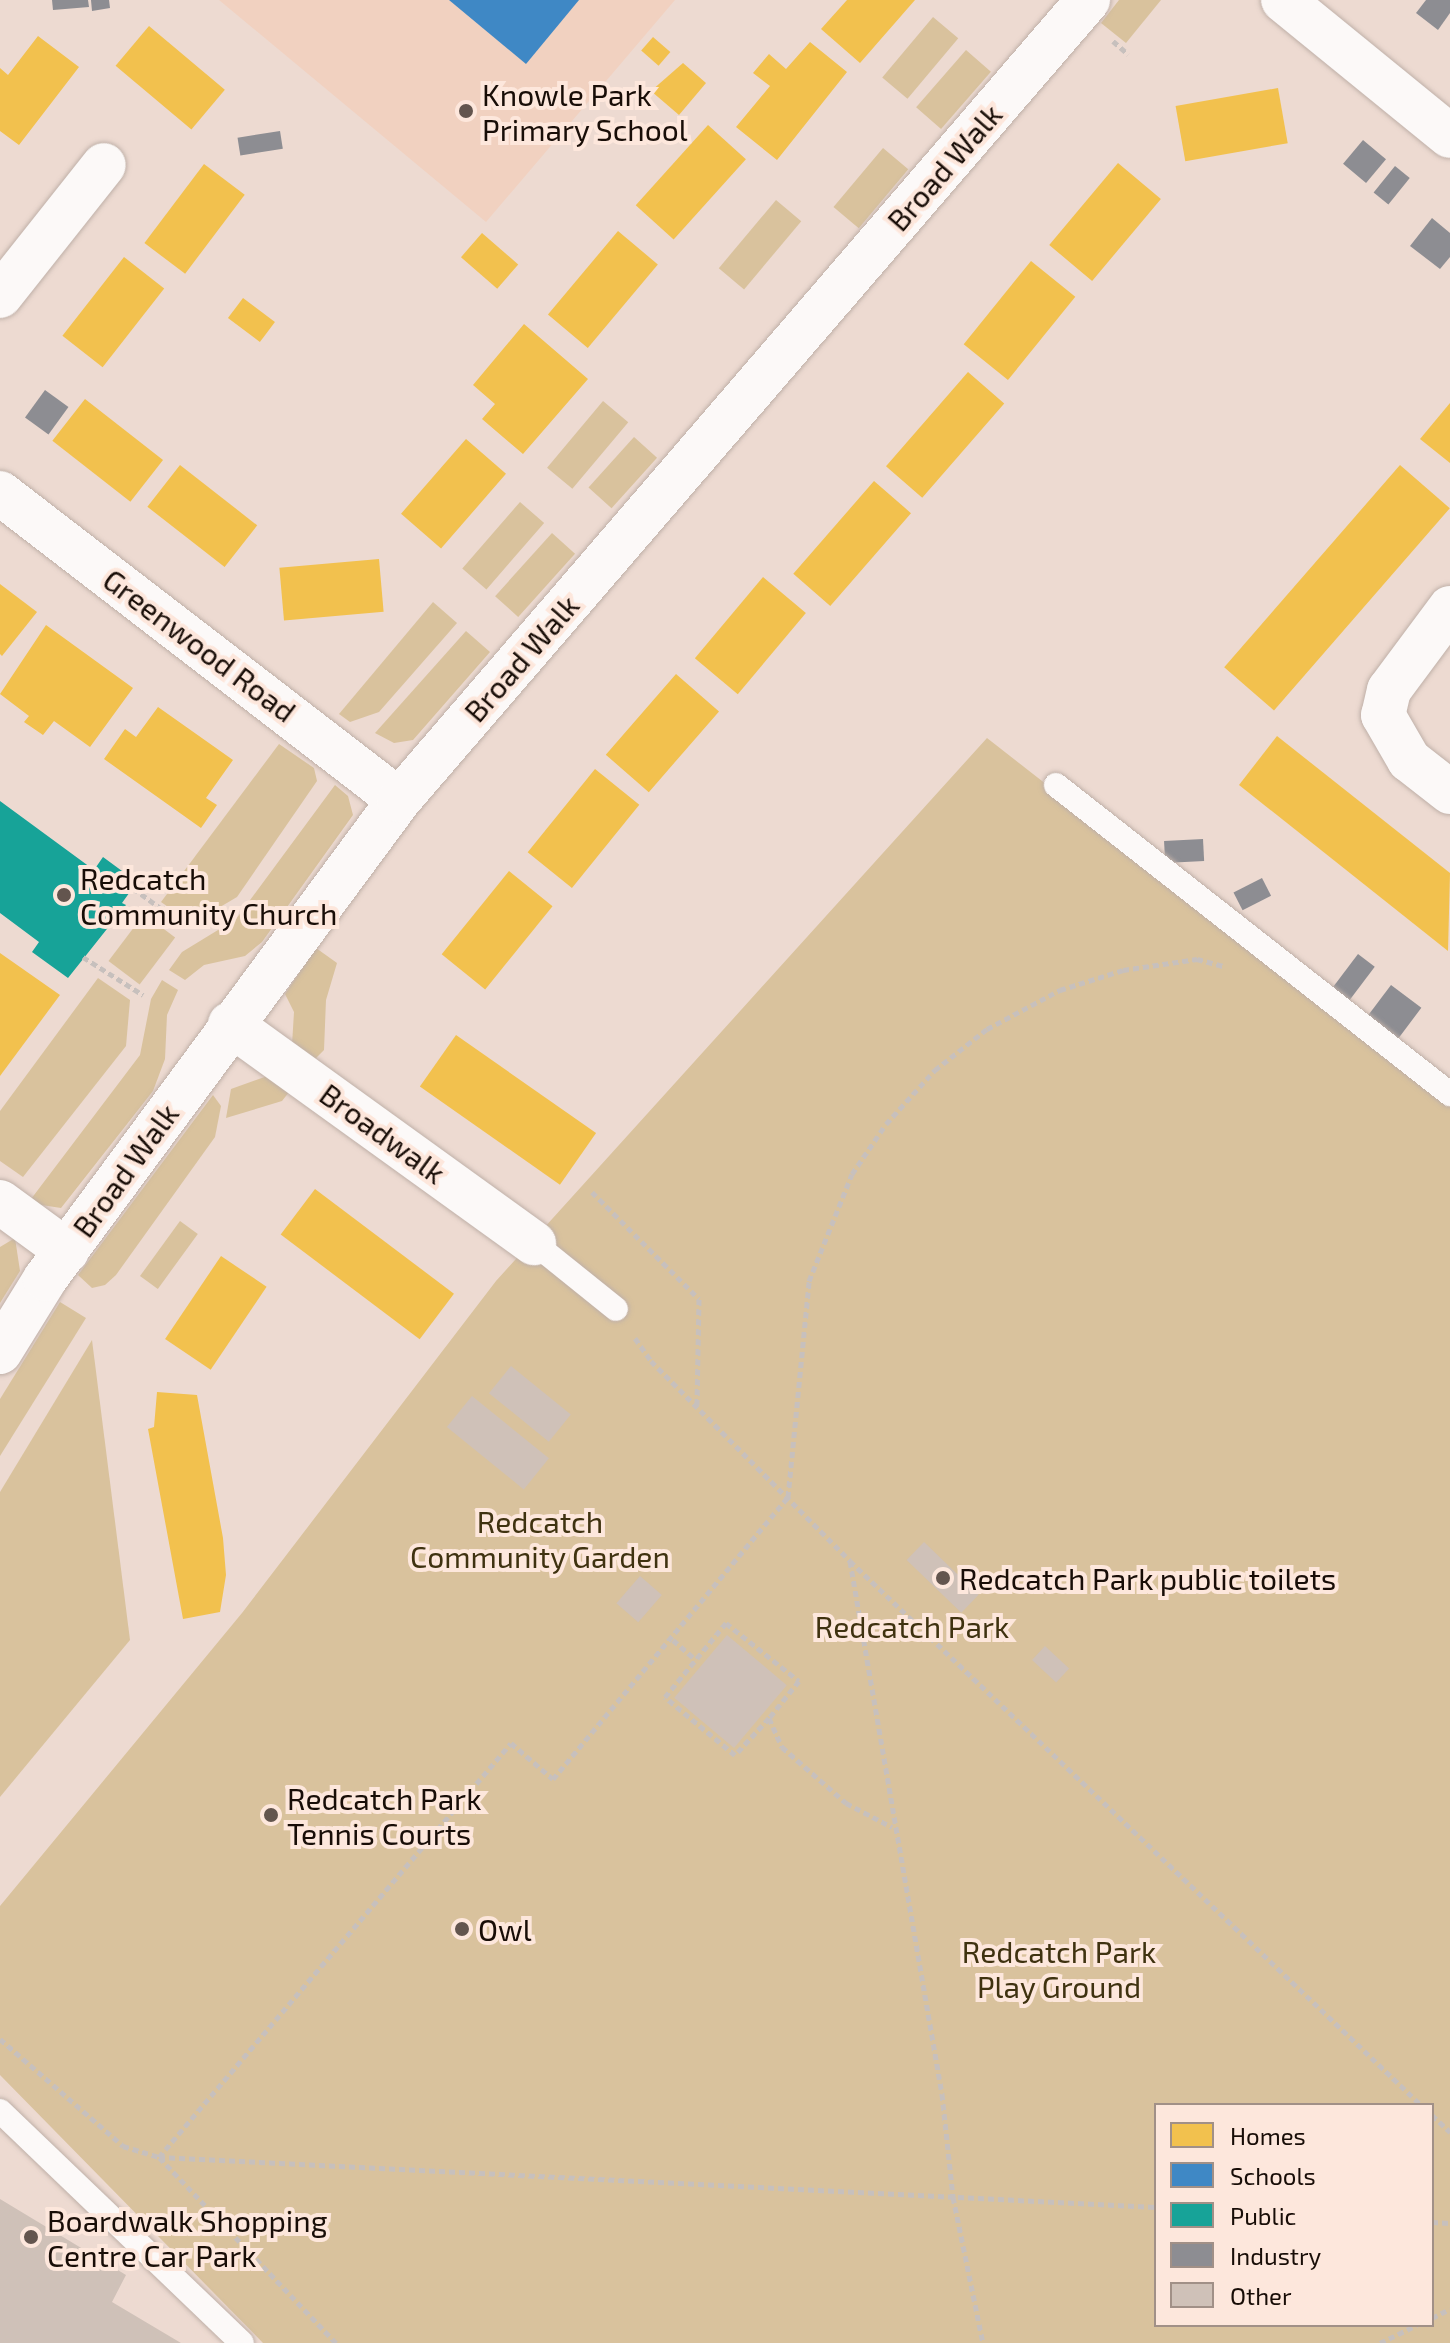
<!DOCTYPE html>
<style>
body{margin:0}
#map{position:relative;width:1450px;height:2343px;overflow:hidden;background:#eddad1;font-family:"Exo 2",sans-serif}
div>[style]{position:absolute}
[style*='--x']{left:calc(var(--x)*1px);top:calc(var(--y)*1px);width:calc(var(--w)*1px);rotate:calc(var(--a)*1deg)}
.built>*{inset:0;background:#f1d1c0}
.green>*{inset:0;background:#d9c29d;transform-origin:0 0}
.homes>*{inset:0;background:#f2c14e;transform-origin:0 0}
.schools>*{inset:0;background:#3f88c5}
.public>*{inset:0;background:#17a398}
.industry>*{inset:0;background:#8d8d92;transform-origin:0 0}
.building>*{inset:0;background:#cfc1b8;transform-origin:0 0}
.path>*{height:5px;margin-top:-2.5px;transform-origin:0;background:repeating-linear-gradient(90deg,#c7c0bd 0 6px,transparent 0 10px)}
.roads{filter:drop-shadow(0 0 2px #bfb0a8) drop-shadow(0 0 2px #bfb0a8)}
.service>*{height:24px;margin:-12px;padding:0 12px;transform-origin:12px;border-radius:12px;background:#fcf9f8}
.minor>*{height:44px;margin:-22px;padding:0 22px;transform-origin:22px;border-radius:22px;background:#fcf9f8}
.tertiary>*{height:44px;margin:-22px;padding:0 22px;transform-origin:22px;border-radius:22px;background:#fcf9f8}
.dots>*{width:22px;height:22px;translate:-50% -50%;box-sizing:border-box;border:4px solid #fde7dc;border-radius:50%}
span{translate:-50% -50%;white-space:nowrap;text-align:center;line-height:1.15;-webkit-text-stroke:8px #fde7dc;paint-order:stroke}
.poi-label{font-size:30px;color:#180d07}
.left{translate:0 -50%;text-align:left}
.street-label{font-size:30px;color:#180d07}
.park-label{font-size:30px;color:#3f3210}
.legend{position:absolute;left:1154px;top:2103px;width:280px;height:224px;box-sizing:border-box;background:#fde7dc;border:2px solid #a19087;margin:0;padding:10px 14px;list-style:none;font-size:24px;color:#180d07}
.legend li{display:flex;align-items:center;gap:16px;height:40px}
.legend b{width:40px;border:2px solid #a19087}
</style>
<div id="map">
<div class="built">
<i style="clip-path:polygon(219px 0,675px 0,486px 222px)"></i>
</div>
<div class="green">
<i style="clip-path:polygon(1119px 0,1161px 0,1126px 43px,1101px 23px)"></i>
<i style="left:933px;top:17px;width:33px;height:79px;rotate:40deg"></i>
<i style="left:966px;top:50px;width:33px;height:76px;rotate:41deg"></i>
<i style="left:883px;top:148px;width:33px;height:77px;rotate:40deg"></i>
<i style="left:776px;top:200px;width:33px;height:89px;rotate:40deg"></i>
<i style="left:603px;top:401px;width:33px;height:87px;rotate:40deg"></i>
<i style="left:634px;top:437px;width:31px;height:68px;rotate:42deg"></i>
<i style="left:520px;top:502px;width:32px;height:88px;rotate:41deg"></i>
<i style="left:552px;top:533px;width:31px;height:85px;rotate:42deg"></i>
<i style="clip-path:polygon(433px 602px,457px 623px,379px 712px,350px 722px,339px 714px)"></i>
<i style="clip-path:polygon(466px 631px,490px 652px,413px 740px,394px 743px,375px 733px)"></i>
<i style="clip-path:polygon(evenodd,987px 738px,1450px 1100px,1450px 2343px,263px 2343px,0 2075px,0 1906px,242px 1613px,496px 1281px,987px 738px,1156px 2105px,1432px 2105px,1432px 2325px,1156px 2325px,1156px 2105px)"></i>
<i style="clip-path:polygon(279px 744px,314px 768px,317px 781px,237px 897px,215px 910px,181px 916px,161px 902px)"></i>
<i style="clip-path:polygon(335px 785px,348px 796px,353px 815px,262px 942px,245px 956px,204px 965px,185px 980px,169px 970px,182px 952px,236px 919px)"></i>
<i style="left:144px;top:914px;width:39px;height:59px;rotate:37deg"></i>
<i style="clip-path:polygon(316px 948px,337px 963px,326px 1000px,324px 1050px,313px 1061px,292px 1045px,294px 1012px,285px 994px)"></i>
<i style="clip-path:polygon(98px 978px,130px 1000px,126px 1046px,23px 1177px,0 1161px,0 1111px)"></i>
<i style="clip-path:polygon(162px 980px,178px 990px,167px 1015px,165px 1059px,153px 1091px,61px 1208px,28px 1203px,140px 1055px,151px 999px)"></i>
<i style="clip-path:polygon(273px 1074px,293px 1087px,282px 1101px,226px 1118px,231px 1089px)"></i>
<i style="clip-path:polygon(213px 1095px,221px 1106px,215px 1137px,116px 1275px,105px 1285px,92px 1288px,78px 1275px)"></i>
<i style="left:180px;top:1221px;width:22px;height:68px;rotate:36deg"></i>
<i style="clip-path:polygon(15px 1238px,20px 1271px,0 1303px,0 1247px)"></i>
<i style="clip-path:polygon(60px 1302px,86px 1318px,0 1456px,0 1399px)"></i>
<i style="clip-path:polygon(92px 1340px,130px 1640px,0 1797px,0 1492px)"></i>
</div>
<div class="homes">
<i style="clip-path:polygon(847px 0,915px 0,860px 63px,821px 29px)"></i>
<i style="left:149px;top:26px;width:99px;height:52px;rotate:40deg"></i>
<i style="clip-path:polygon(38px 36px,79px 67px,19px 145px,0 131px,0 68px,8px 75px)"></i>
<i style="left:653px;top:37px;width:23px;height:18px;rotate:41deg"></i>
<i style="clip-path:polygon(810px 42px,847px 72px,777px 160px,736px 127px,770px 86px,753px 73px,769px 54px,786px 69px)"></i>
<i style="clip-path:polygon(683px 63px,706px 83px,679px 115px,651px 91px)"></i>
<i style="left:1278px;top:88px;width:56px;height:104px;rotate:80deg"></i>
<i style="left:708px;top:125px;width:51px;height:108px;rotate:42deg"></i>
<i style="left:1118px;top:163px;width:56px;height:107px;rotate:40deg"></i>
<i style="left:204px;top:164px;width:51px;height:99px;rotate:37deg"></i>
<i style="left:618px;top:231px;width:52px;height:109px;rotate:40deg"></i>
<i style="left:482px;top:233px;width:48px;height:32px;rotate:41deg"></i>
<i style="left:124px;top:257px;width:51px;height:100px;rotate:38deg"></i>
<i style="left:1031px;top:261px;width:57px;height:107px;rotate:39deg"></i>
<i style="left:243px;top:298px;width:40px;height:25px;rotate:37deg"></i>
<i style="clip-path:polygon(524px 324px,588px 379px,523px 454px,482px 419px,495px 404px,473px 385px)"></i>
<i style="left:968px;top:372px;width:48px;height:125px;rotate:41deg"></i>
<i style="left:85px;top:399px;width:99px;height:53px;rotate:38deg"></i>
<i style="clip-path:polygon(1450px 403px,1450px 463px,1420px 439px)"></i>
<i style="left:466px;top:439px;width:53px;height:99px;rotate:41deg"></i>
<i style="left:180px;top:465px;width:98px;height:53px;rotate:38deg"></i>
<i style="left:1400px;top:465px;width:66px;height:268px;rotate:41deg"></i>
<i style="left:874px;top:481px;width:49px;height:123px;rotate:41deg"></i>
<i style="left:379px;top:559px;width:53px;height:100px;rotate:85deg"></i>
<i style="left:763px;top:577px;width:56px;height:106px;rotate:40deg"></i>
<i style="clip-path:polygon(0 584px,37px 612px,2px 656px,0 654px)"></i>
<i style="clip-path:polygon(46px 625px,133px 688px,90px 747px,54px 721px,43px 735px,24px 722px,29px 716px,0 694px)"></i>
<i style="left:676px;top:674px;width:57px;height:107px;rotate:41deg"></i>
<i style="clip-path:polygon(158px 707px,233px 760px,206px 798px,217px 805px,201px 828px,104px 759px,125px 729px,136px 737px)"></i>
<i style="clip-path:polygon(1277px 736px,1450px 873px,1448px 951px,1239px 785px)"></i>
<i style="left:595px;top:769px;width:57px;height:107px;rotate:39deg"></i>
<i style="left:509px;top:871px;width:56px;height:107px;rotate:39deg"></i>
<i style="clip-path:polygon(0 953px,60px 995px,0 1076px)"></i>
<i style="left:456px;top:1035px;width:171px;height:63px;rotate:35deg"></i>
<i style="left:315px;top:1189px;width:174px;height:57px;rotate:37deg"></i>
<i style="left:221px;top:1256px;width:55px;height:100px;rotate:34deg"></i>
<i style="clip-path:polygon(157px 1392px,197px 1395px,223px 1538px,226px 1575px,220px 1612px,183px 1619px,148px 1429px,154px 1427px)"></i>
</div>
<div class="schools">
<i style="clip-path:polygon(449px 0,579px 0,526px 64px)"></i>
</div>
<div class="public">
<i style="clip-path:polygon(0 801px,94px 870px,103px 857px,137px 882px,122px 903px,126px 905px,68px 978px,32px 952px,39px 942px,0 913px)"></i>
</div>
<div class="industry">
<i style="clip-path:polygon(52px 0,88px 0,89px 7px,53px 10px)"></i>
<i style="clip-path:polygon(91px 0,109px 0,110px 8px,92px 11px)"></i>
<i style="clip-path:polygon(1426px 0,1450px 0,1450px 13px,1438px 30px,1416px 13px)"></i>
<i style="left:280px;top:131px;width:18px;height:43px;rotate:81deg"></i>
<i style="left:1363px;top:140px;width:30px;height:31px;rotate:40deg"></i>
<i style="left:1395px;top:166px;width:19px;height:34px;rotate:39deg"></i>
<i style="clip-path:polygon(1432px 218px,1450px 233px,1450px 257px,1440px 269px,1410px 246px)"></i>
<i style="left:45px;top:390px;width:29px;height:34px;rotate:36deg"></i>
<i style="left:1203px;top:839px;width:22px;height:39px;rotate:87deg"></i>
<i style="left:1262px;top:878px;width:20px;height:32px;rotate:63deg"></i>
<i style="left:1358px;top:954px;width:21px;height:48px;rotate:37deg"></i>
<i style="left:1391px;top:985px;width:38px;height:43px;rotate:37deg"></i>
</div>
<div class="building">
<i style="left:511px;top:1366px;width:77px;height:35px;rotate:39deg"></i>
<i style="left:472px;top:1396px;width:99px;height:40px;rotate:39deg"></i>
<i style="left:924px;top:1542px;width:76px;height:25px;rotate:44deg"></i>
<i style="left:640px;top:1576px;width:29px;height:36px;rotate:41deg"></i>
<i style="left:727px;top:1635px;width:78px;height:82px;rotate:40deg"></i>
<i style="left:1045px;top:1646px;width:33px;height:19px;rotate:43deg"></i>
<i style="clip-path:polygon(0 2199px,126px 2275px,112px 2302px,181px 2343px,0 2343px)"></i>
</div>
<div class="path">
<i style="--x:1113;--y:41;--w:20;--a:41"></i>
<i style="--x:133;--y:888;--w:69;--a:36.2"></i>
<i style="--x:83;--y:957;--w:71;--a:32.3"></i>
<i style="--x:592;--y:1192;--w:151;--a:45"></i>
<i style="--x:699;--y:1299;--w:106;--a:91.1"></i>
<i style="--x:635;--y:1338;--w:28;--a:55"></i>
<i style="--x:651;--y:1361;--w:282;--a:45.1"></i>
<i style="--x:850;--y:1561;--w:789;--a:43.61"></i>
<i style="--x:850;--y:1561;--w:541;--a:80.21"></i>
<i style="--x:942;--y:2094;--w:104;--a:83.9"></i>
<i style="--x:953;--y:2197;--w:149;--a:78.4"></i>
<i style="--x:673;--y:1640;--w:30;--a:41"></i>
<i style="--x:769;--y:1718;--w:50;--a:132.6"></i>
<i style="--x:735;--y:1755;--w:91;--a:-140.4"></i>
<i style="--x:665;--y:1697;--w:96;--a:-50.5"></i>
<i style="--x:726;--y:1623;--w:93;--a:38.5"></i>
<i style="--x:799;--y:1681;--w:48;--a:129"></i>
<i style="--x:769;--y:1718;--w:32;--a:66"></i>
<i style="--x:782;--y:1747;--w:85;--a:41.2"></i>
<i style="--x:846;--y:1803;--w:52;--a:27.6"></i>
<i style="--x:0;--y:2039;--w:163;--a:41"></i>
<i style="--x:123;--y:2146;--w:38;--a:17"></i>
<i style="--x:159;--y:2157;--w:543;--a:-49.63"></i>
<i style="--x:511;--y:1743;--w:55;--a:40.6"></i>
<i style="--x:553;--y:1779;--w:367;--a:-50.2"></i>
<i style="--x:788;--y:1497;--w:217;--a:-84.4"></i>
<i style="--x:809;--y:1281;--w:115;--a:-68.1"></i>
<i style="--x:852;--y:1174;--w:60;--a:-55.8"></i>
<i style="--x:886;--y:1124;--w:73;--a:-47.8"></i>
<i style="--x:935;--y:1070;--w:66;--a:-38.3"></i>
<i style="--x:987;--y:1029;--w:83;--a:-28.1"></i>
<i style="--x:1060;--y:990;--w:66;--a:-17.6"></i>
<i style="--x:1123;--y:970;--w:75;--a:-8.5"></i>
<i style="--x:1197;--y:959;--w:28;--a:15"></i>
<i style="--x:1432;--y:2115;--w:25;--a:43"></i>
<i style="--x:1432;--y:2222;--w:18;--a:3"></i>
<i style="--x:1432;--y:2318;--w:20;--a:-27"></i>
<i style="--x:336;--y:2343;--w:257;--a:-133.6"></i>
<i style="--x:159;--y:2157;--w:998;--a:2.87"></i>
<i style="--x:1380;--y:2343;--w:41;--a:-25.9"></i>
</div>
<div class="roads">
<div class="service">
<i style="--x:1056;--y:785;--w:501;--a:38.11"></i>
<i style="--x:534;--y:1243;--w:105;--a:38.8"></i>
<i style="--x:0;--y:2111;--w:335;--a:43.8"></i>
</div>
<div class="minor">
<i style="--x:1283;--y:0;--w:215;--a:39.2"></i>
<i style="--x:0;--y:296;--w:167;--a:-51.6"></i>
<i style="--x:0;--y:493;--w:503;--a:37.58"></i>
<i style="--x:1450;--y:608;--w:102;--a:126.6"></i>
<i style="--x:1389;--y:690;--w:26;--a:103"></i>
<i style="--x:1383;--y:715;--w:52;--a:60"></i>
<i style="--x:1409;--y:760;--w:52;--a:38"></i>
<i style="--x:230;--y:1024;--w:375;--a:35.8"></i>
<i style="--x:0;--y:1202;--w:83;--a:36.2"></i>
</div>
<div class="tertiary">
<i style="--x:0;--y:1352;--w:86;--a:-58.3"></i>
<i style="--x:45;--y:1279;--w:596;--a:-53.53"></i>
<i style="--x:399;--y:800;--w:1056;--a:-49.26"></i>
</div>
</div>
<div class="dots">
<i style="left:466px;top:111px;background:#63554e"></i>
<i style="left:64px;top:895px;background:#63554e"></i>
<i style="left:943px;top:1578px;background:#63554e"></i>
<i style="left:271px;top:1815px;background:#63554e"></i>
<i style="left:462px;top:1929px;background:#63554e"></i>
<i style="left:31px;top:2237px;background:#63554e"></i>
</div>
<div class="poi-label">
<span class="left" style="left:482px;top:111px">Knowle Park<br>Primary School</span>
<span class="left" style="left:80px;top:895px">Redcatch<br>Community Church</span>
<span class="left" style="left:959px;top:1578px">Redcatch Park public toilets</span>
<span class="left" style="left:287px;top:1815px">Redcatch Park<br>Tennis Courts</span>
<span class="left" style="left:478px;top:1929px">Owl</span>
<span class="left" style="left:47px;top:2237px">Boardwalk Shopping<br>Centre Car Park</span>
</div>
<div class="street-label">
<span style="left:944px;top:167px;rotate:-49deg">Broad Walk</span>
<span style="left:200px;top:645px;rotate:37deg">Greenwood Road</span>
<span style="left:521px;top:658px;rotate:-49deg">Broad Walk</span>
<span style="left:383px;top:1133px;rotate:36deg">Broadwalk</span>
<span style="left:125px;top:1170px;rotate:-54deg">Broad Walk</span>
</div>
<div class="park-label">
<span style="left:540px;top:1538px">Redcatch<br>Community Garden</span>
<span style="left:912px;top:1626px">Redcatch Park</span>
<span style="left:1059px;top:1968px">Redcatch Park<br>Play Ground</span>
</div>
<ul class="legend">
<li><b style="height:22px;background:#f2c14e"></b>Homes</li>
<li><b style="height:22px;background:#3f88c5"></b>Schools</li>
<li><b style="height:22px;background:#17a398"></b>Public</li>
<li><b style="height:22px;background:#8d8d92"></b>Industry</li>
<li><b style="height:22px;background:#cfc1b8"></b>Other</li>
</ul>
</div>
